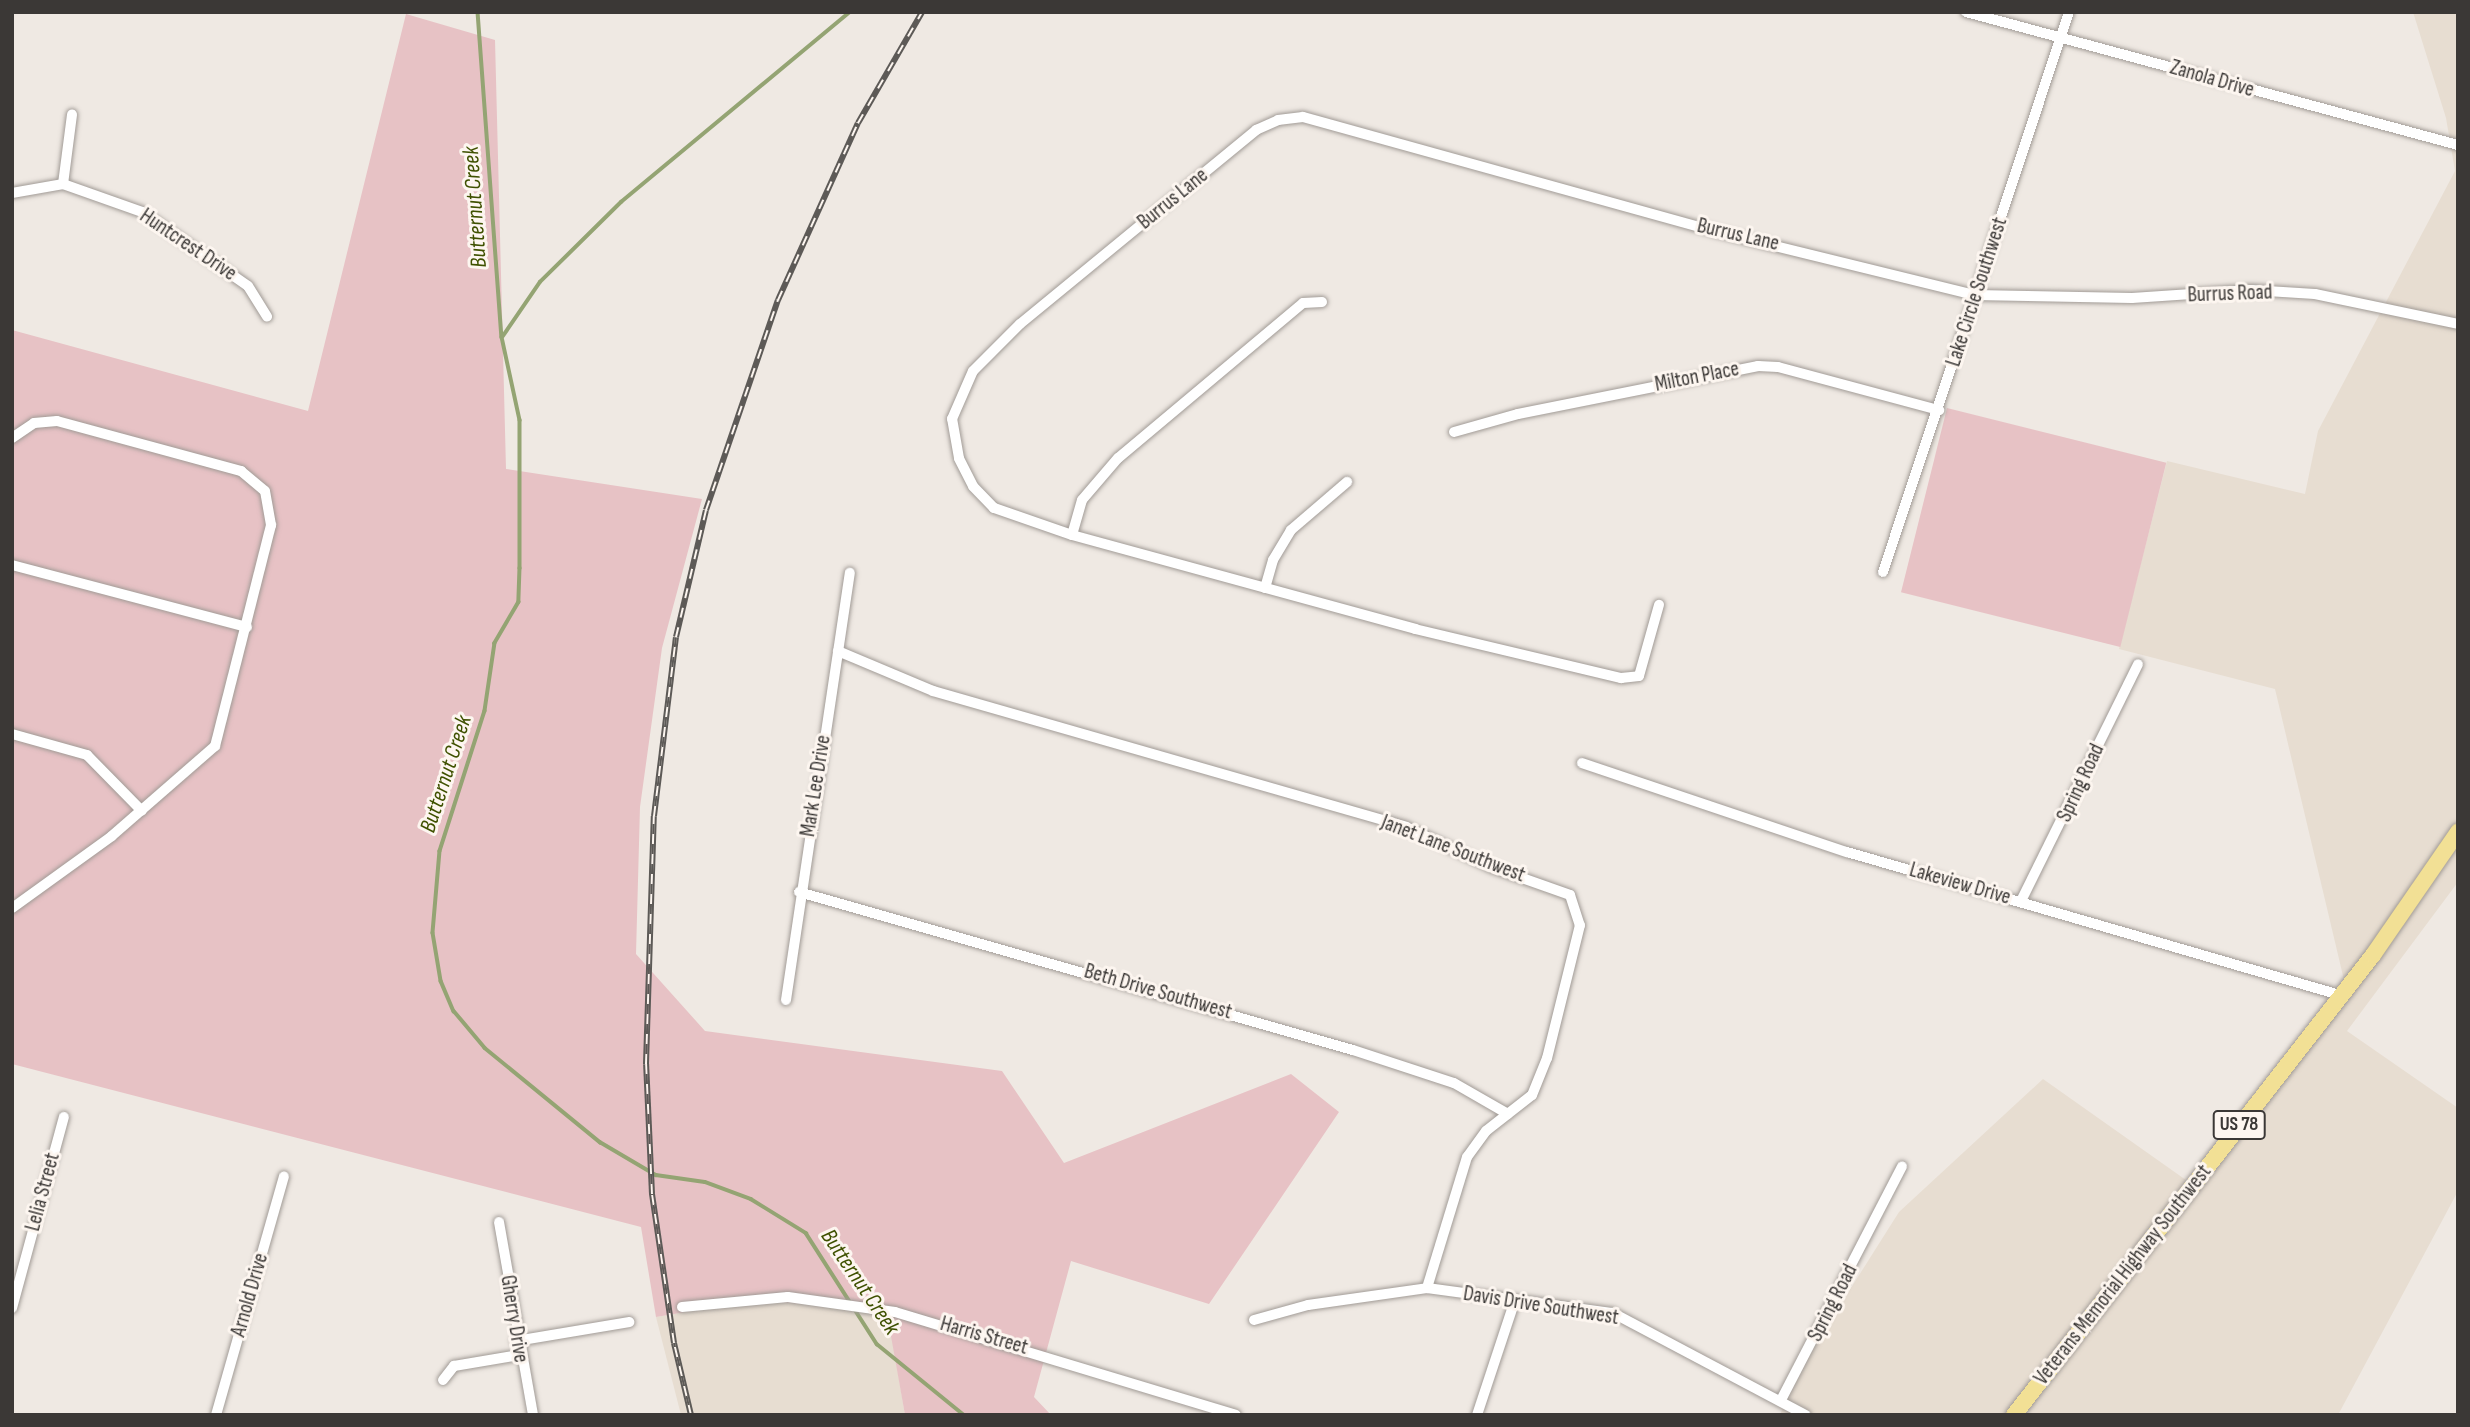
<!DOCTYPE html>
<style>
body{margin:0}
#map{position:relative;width:2470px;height:1427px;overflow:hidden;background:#efe9e3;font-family:"Sofia Sans Condensed",sans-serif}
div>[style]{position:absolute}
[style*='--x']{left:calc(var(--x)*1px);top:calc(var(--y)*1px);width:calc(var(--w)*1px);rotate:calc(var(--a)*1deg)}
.built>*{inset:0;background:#e7ddd1}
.green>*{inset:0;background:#e7c2c5;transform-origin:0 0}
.stream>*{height:3.5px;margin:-1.75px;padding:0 1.75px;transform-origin:1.75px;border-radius:1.75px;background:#94a473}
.roads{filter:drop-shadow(0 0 2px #a19b96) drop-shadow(0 0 2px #a19b96)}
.street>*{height:10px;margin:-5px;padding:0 5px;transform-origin:5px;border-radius:5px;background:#fff}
.primary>*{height:16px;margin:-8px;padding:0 8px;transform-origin:8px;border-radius:8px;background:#f2e095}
.rail>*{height:6px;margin-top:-3px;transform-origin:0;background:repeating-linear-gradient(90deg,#fdf6f0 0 10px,#5d5a57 0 20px);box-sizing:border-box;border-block:2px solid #5d5a57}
span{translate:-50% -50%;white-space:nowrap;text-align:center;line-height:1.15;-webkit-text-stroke:6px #fdf6f0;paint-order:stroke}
.shield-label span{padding:2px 5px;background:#fdf6f0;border:2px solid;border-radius:5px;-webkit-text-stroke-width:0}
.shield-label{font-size:19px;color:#3b3836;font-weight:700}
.street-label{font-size:21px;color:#3b3836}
.water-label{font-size:23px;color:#3f5100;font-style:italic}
.frame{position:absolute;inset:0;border:14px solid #3b3836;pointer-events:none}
</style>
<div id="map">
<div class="built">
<i style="clip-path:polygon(2413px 12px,2458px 12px,2458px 882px,2347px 1031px,2458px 1108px,2458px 1191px,2338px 1415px,1780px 1415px,1794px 1378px,1899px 1212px,2043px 1079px,2193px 1185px,2344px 980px,2275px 689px,2119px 649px,2167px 461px,2305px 494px,2318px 431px,2455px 171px,2446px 118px)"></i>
<i style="clip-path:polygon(752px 1301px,887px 1308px,905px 1415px,681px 1415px,656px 1317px)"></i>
</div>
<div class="green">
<i style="clip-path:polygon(406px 14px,495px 40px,506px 469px,702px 499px,662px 648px,640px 807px,636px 954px,705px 1031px,1002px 1071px,1064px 1163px,1291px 1074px,1339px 1112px,1209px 1304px,1071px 1261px,1034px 1397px,1051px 1415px,905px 1415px,886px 1308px,752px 1301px,656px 1317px,641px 1227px,12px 1064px,12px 330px,308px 411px)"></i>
<i style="left:1947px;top:408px;width:226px;height:190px;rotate:14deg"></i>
</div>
<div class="stream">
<i style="--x:478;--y:12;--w:326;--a:85.8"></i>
<i style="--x:502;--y:337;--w:85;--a:77.8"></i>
<i style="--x:520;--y:420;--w:148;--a:90"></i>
<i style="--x:520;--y:568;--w:34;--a:92"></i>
<i style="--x:519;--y:602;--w:48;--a:120.3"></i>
<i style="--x:495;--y:643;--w:69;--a:98.4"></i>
<i style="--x:485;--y:711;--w:147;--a:107.8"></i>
<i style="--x:440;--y:851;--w:82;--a:94.9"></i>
<i style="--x:433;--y:933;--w:49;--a:80.5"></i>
<i style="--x:441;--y:981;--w:33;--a:67"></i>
<i style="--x:454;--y:1011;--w:48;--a:50"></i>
<i style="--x:485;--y:1048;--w:149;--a:39.3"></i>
<i style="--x:600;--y:1142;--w:65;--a:30.5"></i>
<i style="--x:656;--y:1175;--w:49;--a:8.1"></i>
<i style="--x:705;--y:1182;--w:49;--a:20.3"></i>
<i style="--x:751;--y:1199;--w:65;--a:31.7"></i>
<i style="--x:806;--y:1233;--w:132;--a:57.4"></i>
<i style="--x:877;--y:1344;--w:112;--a:39.2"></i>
<i style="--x:503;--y:336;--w:65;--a:-55.6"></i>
<i style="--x:540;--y:282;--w:114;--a:-44.6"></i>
<i style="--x:621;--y:202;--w:298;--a:-39.7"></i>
</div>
<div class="roads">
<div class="street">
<i style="--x:1966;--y:12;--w:510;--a:15.13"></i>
<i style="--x:63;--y:184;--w:70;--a:-82.6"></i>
<i style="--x:12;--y:193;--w:52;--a:-10"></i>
<i style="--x:63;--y:184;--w:84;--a:19.5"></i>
<i style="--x:142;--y:212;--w:129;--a:34.9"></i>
<i style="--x:248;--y:286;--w:36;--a:58"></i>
<i style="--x:1322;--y:302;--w:19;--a:177"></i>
<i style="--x:1303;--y:303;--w:241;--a:140"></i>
<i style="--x:1118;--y:458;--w:55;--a:130.6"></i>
<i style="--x:1082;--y:500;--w:36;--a:106"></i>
<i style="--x:1072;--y:535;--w:83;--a:-160.9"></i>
<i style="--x:994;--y:508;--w:30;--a:-134"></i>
<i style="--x:973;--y:486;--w:31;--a:-117"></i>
<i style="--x:959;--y:458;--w:40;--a:-100"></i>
<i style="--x:952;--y:419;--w:52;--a:-66.4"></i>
<i style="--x:973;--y:371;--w:66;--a:-45"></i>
<i style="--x:1020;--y:324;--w:306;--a:-39.4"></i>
<i style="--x:1256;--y:130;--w:24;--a:-24"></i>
<i style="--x:1278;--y:120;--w:25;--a:-7"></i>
<i style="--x:1303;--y:117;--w:427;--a:15.5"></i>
<i style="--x:1714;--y:231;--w:269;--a:13.8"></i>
<i style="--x:1975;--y:295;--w:157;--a:1.1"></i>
<i style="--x:2132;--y:298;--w:119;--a:-3.8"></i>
<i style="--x:2251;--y:290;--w:64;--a:3.6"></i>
<i style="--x:2315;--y:294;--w:146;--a:11.8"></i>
<i style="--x:1454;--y:432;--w:66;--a:-15.7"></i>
<i style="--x:1518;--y:414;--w:245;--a:-11.3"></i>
<i style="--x:1758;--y:366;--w:20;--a:3"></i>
<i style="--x:1778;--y:367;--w:167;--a:15"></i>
<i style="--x:12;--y:438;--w:27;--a:-34"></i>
<i style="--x:34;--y:423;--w:23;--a:-5"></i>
<i style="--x:57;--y:421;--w:191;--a:15.2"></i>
<i style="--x:241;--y:471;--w:31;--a:40"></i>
<i style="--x:265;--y:491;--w:35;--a:80"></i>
<i style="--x:271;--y:525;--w:228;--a:104.2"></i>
<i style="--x:215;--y:746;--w:137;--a:138.9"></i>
<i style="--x:112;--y:836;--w:123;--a:144.2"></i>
<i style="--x:1072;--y:535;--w:356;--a:15.3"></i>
<i style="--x:1415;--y:629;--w:212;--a:13.4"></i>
<i style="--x:1621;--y:678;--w:18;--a:-6"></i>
<i style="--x:1639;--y:676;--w:74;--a:-74.3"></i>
<i style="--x:12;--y:565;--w:243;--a:14.8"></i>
<i style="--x:1883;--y:572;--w:590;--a:-71.63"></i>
<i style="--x:1265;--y:588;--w:29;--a:-74"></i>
<i style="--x:1273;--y:560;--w:35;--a:-59"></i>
<i style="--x:1291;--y:530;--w:74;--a:-40.6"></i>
<i style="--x:838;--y:651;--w:103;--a:22.8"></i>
<i style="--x:933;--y:691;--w:492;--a:16"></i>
<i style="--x:1406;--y:827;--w:94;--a:25.2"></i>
<i style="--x:1491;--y:867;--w:84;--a:19.5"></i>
<i style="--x:1570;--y:895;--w:32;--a:72"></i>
<i style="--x:1580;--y:925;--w:137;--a:103.9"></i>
<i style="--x:1547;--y:1058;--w:40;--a:112"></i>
<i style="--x:1532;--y:1095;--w:58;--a:142"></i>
<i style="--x:1486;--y:1131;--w:32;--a:126"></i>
<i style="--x:1467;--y:1157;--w:137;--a:107"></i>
<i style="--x:12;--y:734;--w:78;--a:15.6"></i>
<i style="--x:87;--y:755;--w:78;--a:45.5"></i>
<i style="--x:1582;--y:763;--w:280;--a:18.6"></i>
<i style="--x:1847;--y:852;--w:513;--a:16.18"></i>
<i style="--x:799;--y:892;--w:576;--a:15.92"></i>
<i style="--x:1353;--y:1050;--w:106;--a:18.1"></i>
<i style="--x:1454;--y:1083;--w:62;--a:29.9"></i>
<i style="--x:2021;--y:901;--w:264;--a:-63.7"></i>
<i style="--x:786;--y:1000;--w:432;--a:-81.5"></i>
<i style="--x:499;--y:1222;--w:196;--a:80"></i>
<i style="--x:682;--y:1307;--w:106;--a:-5.4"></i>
<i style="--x:788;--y:1297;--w:108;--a:8"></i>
<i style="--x:895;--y:1312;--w:356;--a:16.8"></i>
<i style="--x:12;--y:1308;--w:198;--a:-74.8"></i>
<i style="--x:1254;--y:1320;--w:56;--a:-15.5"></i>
<i style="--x:1308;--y:1305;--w:120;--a:-8.1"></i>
<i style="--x:1427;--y:1288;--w:188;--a:7.7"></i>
<i style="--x:1613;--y:1313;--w:218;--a:27.9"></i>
<i style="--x:516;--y:1341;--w:115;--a:-9.5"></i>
<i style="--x:443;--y:1380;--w:18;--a:-52"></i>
<i style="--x:454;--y:1366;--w:66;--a:-9.6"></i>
<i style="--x:1781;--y:1400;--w:263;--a:-62.6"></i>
<i style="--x:216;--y:1415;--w:248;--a:-74.1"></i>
<i style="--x:1477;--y:1415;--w:121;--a:-71.7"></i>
</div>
<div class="primary">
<i style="--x:2014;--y:1415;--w:584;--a:-52.03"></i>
<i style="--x:2373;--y:955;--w:150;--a:-55.4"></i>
</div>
</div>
<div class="rail">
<i style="--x:691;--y:1415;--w:74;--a:-103.3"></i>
<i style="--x:674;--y:1343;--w:151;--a:-98.4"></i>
<i style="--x:652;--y:1194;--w:130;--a:-92.6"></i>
<i style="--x:646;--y:1064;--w:248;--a:-88.2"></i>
<i style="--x:654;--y:816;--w:180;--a:-83"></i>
<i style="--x:676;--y:637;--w:130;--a:-76.7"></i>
<i style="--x:706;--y:510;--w:222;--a:-71.1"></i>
<i style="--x:778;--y:300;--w:194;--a:-65.7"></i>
<i style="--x:858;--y:123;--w:128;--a:-60"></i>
</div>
<div class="shield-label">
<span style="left:2239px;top:1125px">US 78</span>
</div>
<div class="street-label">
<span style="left:2212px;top:79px;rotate:16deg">Zanola Drive</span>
<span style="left:1173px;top:199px;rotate:-39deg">Burrus Lane</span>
<span style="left:1738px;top:235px;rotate:13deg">Burrus Lane</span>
<span style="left:188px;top:245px;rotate:34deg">Huntcrest Drive</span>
<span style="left:1977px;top:292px;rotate:-72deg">Lake Circle Southwest</span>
<span style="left:2230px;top:294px;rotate:-2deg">Burrus Road</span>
<span style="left:1697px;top:377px;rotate:-11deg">Milton Place</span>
<span style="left:2081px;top:783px;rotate:-65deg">Spring Road</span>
<span style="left:816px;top:786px;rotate:-81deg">Mark Lee Drive</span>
<span style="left:1453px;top:849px;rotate:21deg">Janet Lane Southwest</span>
<span style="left:1960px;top:884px;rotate:16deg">Lakeview Drive</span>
<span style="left:1158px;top:992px;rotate:16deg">Beth Drive Southwest</span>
<span style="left:43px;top:1192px;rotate:-75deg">Lelia Street</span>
<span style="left:2123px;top:1275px;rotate:-52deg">Veterans Memorial Highway Southwest</span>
<span style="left:250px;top:1295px;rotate:-74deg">Arnold Drive</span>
<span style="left:1833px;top:1303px;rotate:-63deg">Spring Road</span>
<span style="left:1541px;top:1306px;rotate:9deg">Davis Drive Southwest</span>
<span style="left:514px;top:1319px;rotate:81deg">Gherry Drive</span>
<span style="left:984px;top:1336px;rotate:16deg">Harris Street</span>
</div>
<div class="water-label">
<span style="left:475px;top:207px;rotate:-94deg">Butternut Creek</span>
<span style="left:446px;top:774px;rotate:-72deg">Butternut Creek</span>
<span style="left:860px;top:1282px;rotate:56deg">Butternut Creek</span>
</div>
<div class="frame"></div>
</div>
